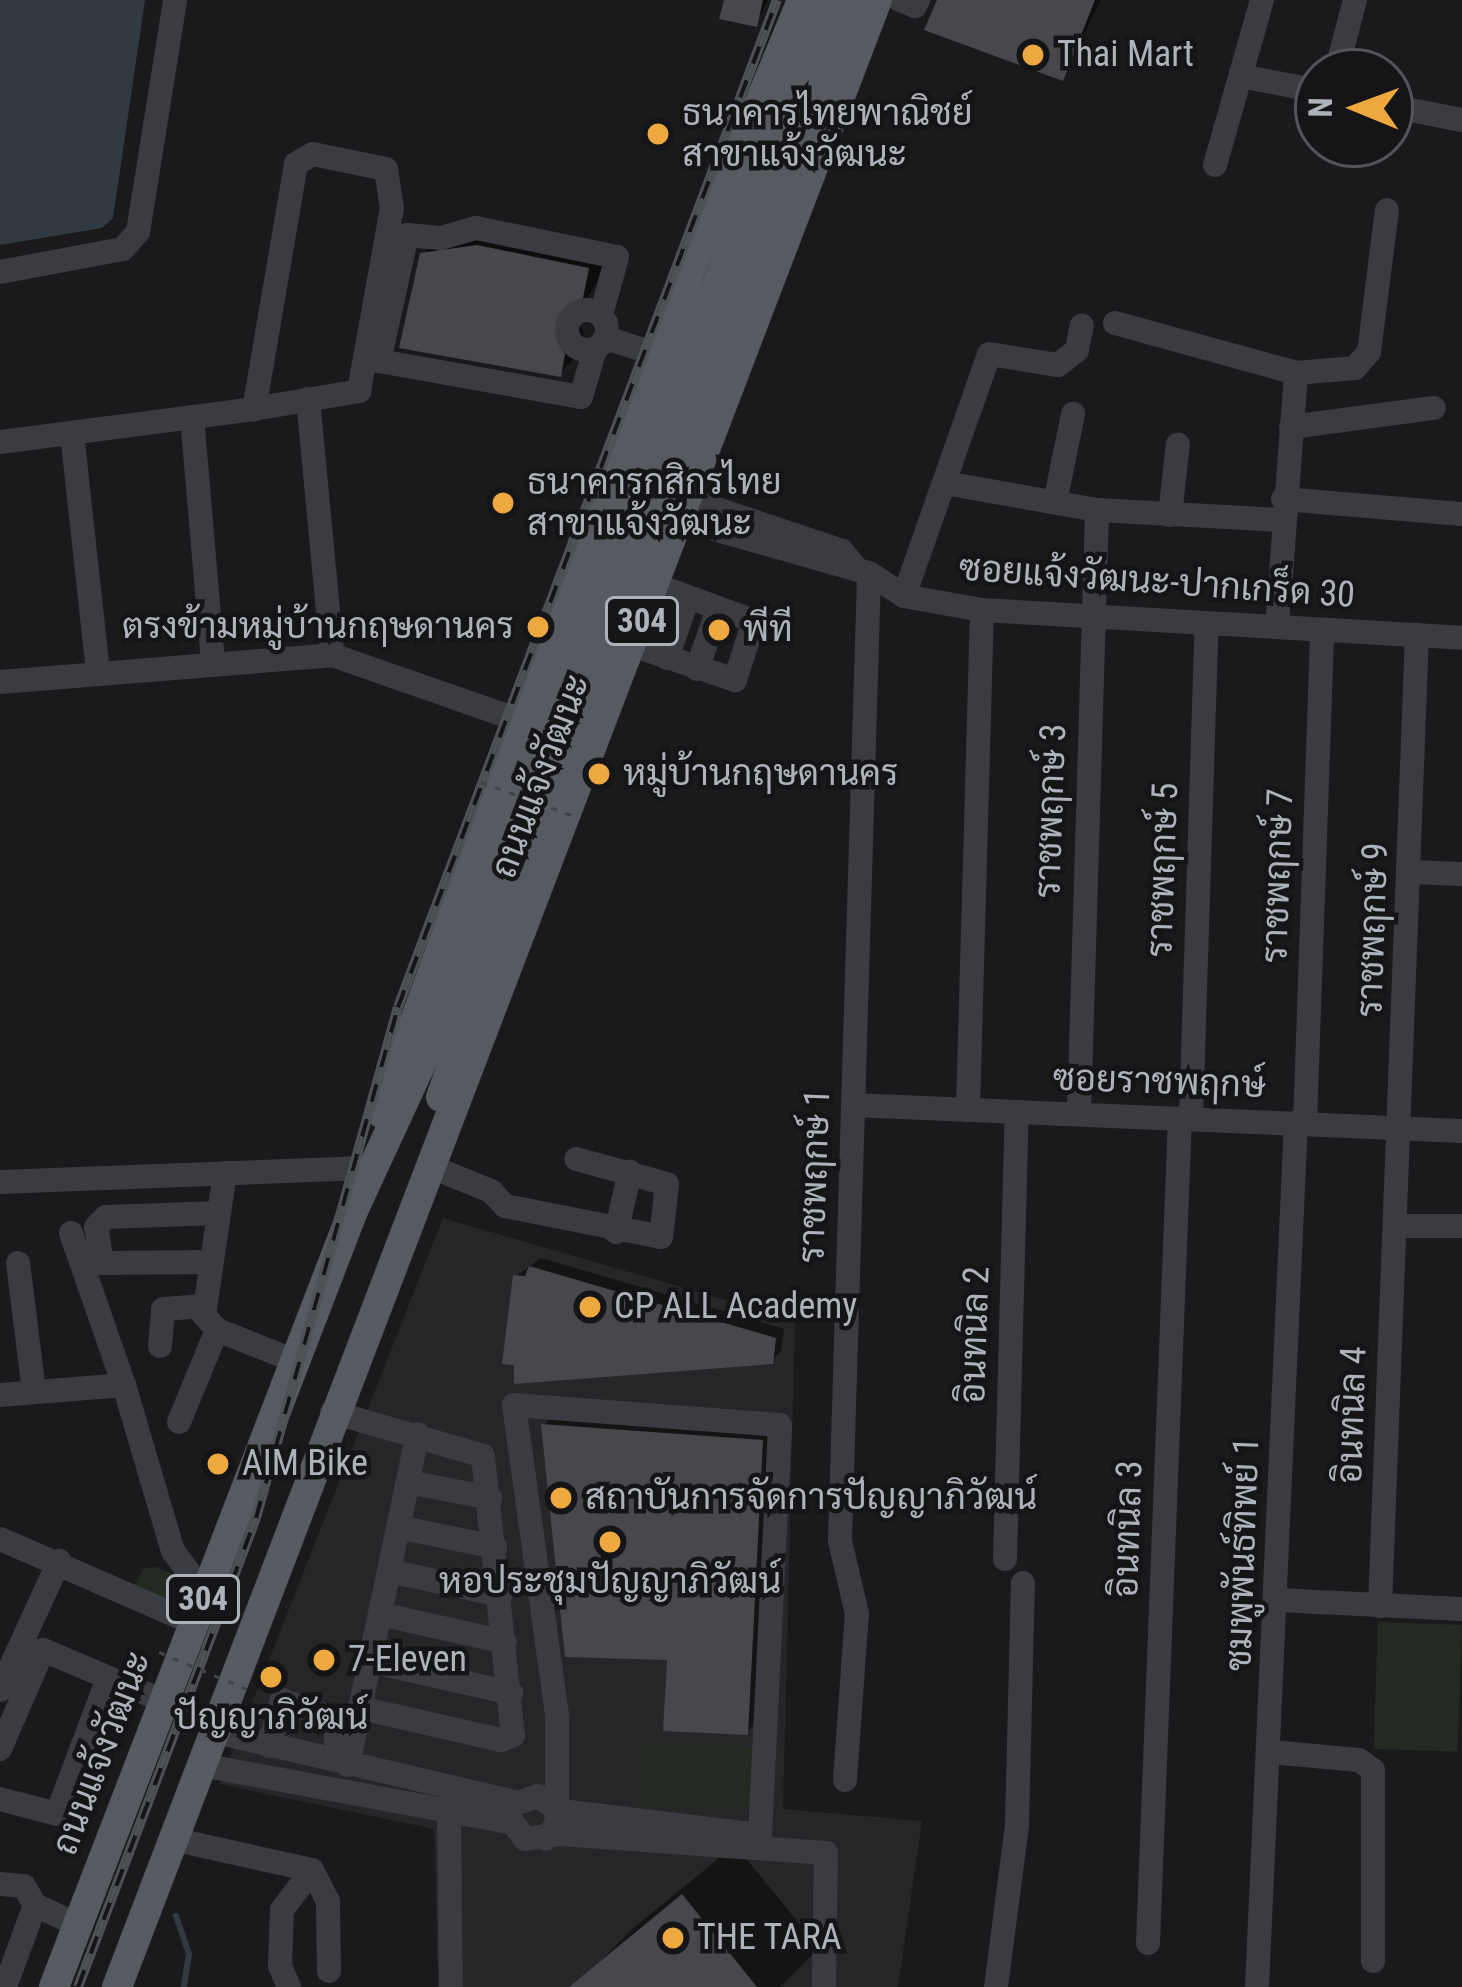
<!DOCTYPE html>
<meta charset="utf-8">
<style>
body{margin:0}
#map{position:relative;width:1462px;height:1987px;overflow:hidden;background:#1a1a1c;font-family:"Roboto Condensed",Sarabun,sans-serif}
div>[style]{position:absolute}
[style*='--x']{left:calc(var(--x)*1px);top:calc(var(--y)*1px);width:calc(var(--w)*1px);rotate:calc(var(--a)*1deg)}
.built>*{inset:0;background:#262629}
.green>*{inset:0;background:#222a22;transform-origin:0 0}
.water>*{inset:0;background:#303a40}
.shadow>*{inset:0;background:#0007}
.stream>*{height:6px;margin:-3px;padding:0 3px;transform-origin:3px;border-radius:3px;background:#303a40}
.building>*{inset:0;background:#47484c}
.minor>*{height:24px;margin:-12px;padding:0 12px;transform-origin:12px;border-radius:12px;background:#3b3c41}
.minor>.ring{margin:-12px;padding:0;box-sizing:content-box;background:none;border:24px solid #3b3c41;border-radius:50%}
.major>*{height:30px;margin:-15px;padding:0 15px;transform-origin:15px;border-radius:15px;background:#575a60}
.rail>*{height:10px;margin-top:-5px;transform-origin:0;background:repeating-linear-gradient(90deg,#151517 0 18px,#4e5156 0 36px);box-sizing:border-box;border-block:3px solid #4e5156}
.path-bridge>*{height:3px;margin-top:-1.5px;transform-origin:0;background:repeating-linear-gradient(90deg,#414348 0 6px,transparent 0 15px)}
.major-bridge>*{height:30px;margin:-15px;padding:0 15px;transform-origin:15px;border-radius:15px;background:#575a60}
.dots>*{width:33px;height:33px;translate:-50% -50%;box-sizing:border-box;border:6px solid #151517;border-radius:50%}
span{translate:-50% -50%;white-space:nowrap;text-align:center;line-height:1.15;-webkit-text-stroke:9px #151517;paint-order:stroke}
.shield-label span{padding:3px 9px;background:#151517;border:3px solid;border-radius:9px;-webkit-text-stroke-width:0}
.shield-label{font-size:33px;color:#adb2bb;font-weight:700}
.poi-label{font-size:36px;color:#adb2bb}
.left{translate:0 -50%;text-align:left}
.right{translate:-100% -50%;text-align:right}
.street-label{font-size:36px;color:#adb2bb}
.north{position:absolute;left:1294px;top:48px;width:120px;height:120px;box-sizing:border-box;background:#151517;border:3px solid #525459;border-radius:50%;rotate:271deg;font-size:33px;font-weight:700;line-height:48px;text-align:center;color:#adb2bb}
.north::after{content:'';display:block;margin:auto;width:42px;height:54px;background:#eea840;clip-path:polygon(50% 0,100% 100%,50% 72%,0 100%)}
</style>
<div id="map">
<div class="built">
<i style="clip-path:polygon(443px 1218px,795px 1320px,783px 1809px,922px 1821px,898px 1987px,438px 1987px,434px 1829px,220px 1784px)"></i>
</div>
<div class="green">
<i style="clip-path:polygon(156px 1567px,185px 1579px,175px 1612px,133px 1587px,144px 1568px)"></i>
<i style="left:1378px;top:1622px;width:84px;height:127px;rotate:2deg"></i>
<i style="left:641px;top:1744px;width:115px;height:64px;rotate:1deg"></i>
</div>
<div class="water">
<i style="clip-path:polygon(0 0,145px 0,113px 218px,102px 228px,0 245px)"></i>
</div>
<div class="shadow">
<i style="clip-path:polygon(727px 0,768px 0,756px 24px)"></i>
<i style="clip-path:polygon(940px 0,1101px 0,1062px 77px)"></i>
<i style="clip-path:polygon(444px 233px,608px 248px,603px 274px,575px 316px,584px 333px,580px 353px,560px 373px,423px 254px)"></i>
<i style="clip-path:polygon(541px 1258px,784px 1329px,781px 1351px,771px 1361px,516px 1276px)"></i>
<i style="clip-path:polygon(564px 1404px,782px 1421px,768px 1711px,747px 1732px,670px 1657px,544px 1425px)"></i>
<i style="clip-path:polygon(735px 1845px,819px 1948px,780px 1987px,585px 1987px,580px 1982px,631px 1930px)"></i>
</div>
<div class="stream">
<i style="--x:176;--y:1916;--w:40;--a:71.1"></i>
<i style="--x:189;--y:1954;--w:33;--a:99"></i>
</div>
<div class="building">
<i style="clip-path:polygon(724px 0,763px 0,757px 27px,719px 19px)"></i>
<i style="clip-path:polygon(937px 0,1095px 0,1063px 81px,924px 30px)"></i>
<i style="clip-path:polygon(477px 245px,589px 268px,583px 298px,567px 308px,556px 338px,565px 354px,561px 377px,399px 348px,420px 253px)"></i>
<i style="clip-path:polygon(529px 1266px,776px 1338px,773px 1364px,514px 1384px,514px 1365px,502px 1364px,513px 1275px,525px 1276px)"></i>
<i style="clip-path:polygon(541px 1424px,763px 1440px,748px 1735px,663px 1731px,667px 1660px,565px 1657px)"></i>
<i style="clip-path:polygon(682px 1894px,757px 1987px,569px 1987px)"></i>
</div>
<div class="minor">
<i style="--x:900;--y:0;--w:16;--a:22"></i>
<i style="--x:915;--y:6;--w:7;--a:-63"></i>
<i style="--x:1336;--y:72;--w:74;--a:-75.2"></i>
<i style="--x:1241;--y:76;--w:78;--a:11"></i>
<i style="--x:1390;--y:106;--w:73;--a:11"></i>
<i style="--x:1215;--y:165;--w:172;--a:-74.1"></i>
<i style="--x:0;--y:272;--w:125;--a:-10.6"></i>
<i style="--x:123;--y:249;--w:23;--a:-49"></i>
<i style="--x:138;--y:232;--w:235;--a:-80.9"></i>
<i class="ring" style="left:567px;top:310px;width:16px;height:16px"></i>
<i style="--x:1115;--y:323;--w:188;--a:15.4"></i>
<i style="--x:1296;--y:373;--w:59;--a:-4.8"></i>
<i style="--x:1355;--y:368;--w:21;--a:-49"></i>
<i style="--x:1369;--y:352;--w:143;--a:-82.8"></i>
<i style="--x:606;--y:338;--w:56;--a:17.8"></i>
<i style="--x:595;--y:349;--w:50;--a:106.3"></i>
<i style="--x:581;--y:397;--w:205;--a:-169.9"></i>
<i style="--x:379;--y:361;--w:129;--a:-77.5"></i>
<i style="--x:407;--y:235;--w:34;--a:5"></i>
<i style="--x:441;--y:238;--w:36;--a:-16"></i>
<i style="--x:476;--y:228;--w:144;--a:11.6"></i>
<i style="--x:617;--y:257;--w:60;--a:105.4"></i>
<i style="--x:308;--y:399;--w:257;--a:84.6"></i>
<i style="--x:192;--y:417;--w:247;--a:85.1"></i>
<i style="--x:1291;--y:427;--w:144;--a:-7.6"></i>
<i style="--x:72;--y:433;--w:242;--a:83.8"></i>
<i style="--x:0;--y:442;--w:256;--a:-7.4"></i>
<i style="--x:254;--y:409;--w:107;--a:-9.7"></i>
<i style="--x:359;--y:391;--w:186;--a:-79.8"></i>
<i style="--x:392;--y:208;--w:39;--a:-99"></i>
<i style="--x:386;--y:169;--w:75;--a:-168.4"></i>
<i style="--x:313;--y:154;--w:20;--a:150"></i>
<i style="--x:296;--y:164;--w:249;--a:99.7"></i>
<i style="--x:945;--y:483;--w:154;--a:10.1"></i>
<i style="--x:1097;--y:510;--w:185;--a:3.1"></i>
<i style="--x:687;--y:499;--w:163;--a:18.5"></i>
<i style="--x:842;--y:551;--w:22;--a:51"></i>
<i style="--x:1283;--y:499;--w:180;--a:4.8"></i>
<i style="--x:1055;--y:502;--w:90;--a:-78.4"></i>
<i style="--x:1170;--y:515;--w:71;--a:-83.6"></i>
<i style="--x:679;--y:519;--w:198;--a:15.9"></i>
<i style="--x:869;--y:573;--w:42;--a:33.3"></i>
<i style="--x:904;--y:596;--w:79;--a:10.2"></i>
<i style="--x:982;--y:610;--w:481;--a:3.3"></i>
<i style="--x:904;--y:596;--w:256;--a:-70.6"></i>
<i style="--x:989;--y:354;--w:70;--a:9.1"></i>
<i style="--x:1058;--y:365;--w:24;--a:-38"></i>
<i style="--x:1077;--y:350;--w:25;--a:-79"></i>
<i style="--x:1277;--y:627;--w:255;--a:-85.7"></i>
<i style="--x:632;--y:645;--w:109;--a:18.8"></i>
<i style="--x:735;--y:680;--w:62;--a:-72.1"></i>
<i style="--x:754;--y:621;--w:105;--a:-160"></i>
<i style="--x:667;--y:658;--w:64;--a:-70.7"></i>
<i style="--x:697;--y:669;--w:64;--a:-70.7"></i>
<i style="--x:0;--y:682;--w:333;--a:-4.6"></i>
<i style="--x:332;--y:655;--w:203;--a:19.2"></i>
<i style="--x:1411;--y:872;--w:51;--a:2.2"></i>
<i style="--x:853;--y:1105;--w:610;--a:2.44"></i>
<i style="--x:968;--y:1110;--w:500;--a:-88.4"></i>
<i style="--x:1079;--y:1114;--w:604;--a:-88.29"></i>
<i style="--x:1191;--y:1119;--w:496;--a:-88.2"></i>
<i style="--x:1305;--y:1124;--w:494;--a:-88"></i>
<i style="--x:429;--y:1166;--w:67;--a:22"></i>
<i style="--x:491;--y:1191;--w:21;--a:47"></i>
<i style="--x:505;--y:1206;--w:159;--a:11.2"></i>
<i style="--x:661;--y:1237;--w:53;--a:-83.5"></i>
<i style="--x:667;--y:1184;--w:94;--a:-164.6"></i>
<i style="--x:225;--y:1173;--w:144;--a:98.4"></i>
<i style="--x:204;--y:1315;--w:20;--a:49"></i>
<i style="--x:217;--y:1330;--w:82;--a:21.5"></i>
<i style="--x:0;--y:1182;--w:363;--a:-2.2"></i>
<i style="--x:1395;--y:1226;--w:67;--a:0"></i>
<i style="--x:616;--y:1232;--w:62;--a:-76.9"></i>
<i style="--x:71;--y:1233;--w:161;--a:70.8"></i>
<i style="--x:210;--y:1262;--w:108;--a:179.5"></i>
<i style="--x:102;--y:1263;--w:36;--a:-99"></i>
<i style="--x:96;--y:1227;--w:14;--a:-45"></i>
<i style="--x:106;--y:1217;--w:112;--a:-2"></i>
<i style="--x:18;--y:1263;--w:130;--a:82.9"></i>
<i style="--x:160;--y:1346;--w:37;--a:-85"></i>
<i style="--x:163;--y:1309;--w:42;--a:-4.1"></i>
<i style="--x:0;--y:1395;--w:124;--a:-4.6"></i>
<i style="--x:124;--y:1385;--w:173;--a:73.6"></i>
<i style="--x:173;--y:1551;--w:54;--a:53.3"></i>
<i style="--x:332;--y:1412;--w:157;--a:16.2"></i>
<i style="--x:483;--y:1456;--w:281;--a:83.9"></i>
<i style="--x:513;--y:1735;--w:13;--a:157"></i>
<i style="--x:501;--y:1740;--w:145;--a:-167.2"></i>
<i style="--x:179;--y:1422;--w:100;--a:-67.6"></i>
<i style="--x:408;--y:1482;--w:84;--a:11"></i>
<i style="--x:398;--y:1527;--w:99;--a:11.7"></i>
<i style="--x:0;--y:1539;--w:210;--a:23.5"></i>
<i style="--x:1005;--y:1559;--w:447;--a:-88.5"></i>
<i style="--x:389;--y:1571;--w:114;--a:12.2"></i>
<i style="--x:1277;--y:1600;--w:185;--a:2.8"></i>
<i style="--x:1380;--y:1606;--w:972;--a:-87.82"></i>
<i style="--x:380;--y:1614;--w:128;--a:12.6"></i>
<i style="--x:370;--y:1661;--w:145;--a:12.8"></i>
<i style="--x:0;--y:1690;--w:142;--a:-65.4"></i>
<i style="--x:212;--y:1731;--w:314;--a:13.2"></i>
<i style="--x:518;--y:1803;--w:21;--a:-19"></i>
<i style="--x:538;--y:1796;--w:24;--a:36"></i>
<i style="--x:557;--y:1810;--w:4;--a:14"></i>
<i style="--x:561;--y:1811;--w:200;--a:6.9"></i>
<i style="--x:760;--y:1835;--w:410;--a:-87.2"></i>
<i style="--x:780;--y:1425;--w:267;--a:-175.7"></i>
<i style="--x:514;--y:1405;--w:314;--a:82.1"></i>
<i style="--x:557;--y:1716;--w:94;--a:90"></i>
<i style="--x:557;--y:1810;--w:15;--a:94"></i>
<i style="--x:556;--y:1825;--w:17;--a:126"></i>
<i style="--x:269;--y:1746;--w:48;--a:-74.2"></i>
<i style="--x:282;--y:1700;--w:55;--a:20.1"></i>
<i style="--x:334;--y:1719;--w:41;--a:84.4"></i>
<i style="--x:0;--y:1749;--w:108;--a:-66.5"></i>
<i style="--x:43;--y:1650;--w:131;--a:22.9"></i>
<i style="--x:1271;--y:1752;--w:88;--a:5.2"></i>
<i style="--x:1359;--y:1760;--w:17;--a:36"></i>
<i style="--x:1373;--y:1770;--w:191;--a:90"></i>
<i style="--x:201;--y:1765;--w:317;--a:10.5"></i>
<i style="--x:513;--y:1823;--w:20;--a:53"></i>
<i style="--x:525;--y:1839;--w:35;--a:-8"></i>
<i style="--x:560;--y:1834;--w:267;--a:4.1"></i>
<i style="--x:826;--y:1853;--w:134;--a:90.9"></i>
<i style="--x:348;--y:1765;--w:338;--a:-78.1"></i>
<i style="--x:845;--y:1780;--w:166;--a:-85.9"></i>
<i style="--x:857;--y:1614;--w:75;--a:-103.1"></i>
<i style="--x:840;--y:1541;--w:968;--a:-88.28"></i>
<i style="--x:0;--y:1799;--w:59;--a:14.7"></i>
<i style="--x:57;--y:1814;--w:145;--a:-69.4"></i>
<i style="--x:449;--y:1809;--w:178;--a:89.4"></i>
<i style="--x:172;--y:1839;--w:143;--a:12.5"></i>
<i style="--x:312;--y:1870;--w:35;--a:63"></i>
<i style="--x:328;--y:1901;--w:70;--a:89.2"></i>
<i style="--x:0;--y:1884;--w:24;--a:5"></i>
<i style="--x:24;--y:1886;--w:22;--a:60"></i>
<i style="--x:35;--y:1905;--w:47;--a:24.9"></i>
<i style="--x:1148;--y:1943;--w:825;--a:-87.78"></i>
<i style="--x:5;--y:1987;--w:87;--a:-69.9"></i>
<i style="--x:289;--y:1987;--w:23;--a:-113"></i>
<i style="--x:280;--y:1966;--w:56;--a:-88"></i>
<i style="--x:282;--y:1910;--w:50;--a:-53.1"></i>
<i style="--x:996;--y:1987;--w:163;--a:-82.6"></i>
<i style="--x:1017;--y:1825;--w:242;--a:-88.6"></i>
<i style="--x:1257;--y:1987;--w:865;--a:-87.42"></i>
</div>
<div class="major">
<i style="--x:441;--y:1097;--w:413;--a:-70.2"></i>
<i style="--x:381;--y:1113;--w:902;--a:-69.84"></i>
<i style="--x:692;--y:266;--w:288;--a:-67.5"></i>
<i style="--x:54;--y:1987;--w:832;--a:-68.93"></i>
<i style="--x:353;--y:1211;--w:205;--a:-65.2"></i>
<i style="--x:439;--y:1025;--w:348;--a:-69.8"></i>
<i style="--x:117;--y:1987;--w:2127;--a:-69.07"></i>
</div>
<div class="rail">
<i style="--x:78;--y:1987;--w:502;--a:-69.22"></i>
<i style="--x:256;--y:1518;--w:530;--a:-74.47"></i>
<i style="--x:398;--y:1007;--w:1076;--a:-69.38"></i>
</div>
<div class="path-bridge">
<i style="--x:481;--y:782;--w:105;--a:20"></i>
<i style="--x:159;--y:1652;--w:95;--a:22.8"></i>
</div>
<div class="major-bridge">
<i style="--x:559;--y:698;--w:747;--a:-69.07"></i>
<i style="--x:581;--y:708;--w:758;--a:-69.13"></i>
</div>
<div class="dots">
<i style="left:1033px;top:55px;background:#eea840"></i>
<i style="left:658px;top:134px;background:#eea840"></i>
<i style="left:503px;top:503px;background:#eea840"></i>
<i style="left:538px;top:627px;background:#eea840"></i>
<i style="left:719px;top:630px;background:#eea840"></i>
<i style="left:599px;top:774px;background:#eea840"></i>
<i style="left:590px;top:1307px;background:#eea840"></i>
<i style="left:218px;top:1464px;background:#eea840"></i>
<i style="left:561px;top:1498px;background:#eea840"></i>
<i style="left:610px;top:1542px;background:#eea840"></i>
<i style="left:324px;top:1660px;background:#eea840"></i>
<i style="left:271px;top:1677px;background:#eea840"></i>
<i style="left:673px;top:1938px;background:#eea840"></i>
</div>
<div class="shield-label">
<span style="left:642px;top:621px">304</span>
<span style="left:203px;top:1599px">304</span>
</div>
<div class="poi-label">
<span class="left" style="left:1057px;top:55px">Thai Mart</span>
<span class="left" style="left:682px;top:134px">ธนาคารไทยพาณิชย์<br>สาขาแจ้งวัฒนะ</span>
<span class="left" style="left:527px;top:503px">ธนาคารกสิกรไทย<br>สาขาแจ้งวัฒนะ</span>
<span class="right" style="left:514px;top:627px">ตรงข้ามหมู่บ้านกฤษดานคร</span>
<span class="left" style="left:743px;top:630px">พีที</span>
<span class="left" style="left:623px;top:774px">หมู่บ้านกฤษดานคร</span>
<span class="left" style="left:614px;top:1307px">CP ALL Academy</span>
<span class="left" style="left:242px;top:1464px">AIM Bike</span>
<span class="left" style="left:585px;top:1498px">สถาบันการจัดการปัญญาภิวัฒน์</span>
<span style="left:610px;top:1582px">หอประชุมปัญญาภิวัฒน์</span>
<span class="left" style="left:348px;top:1660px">7-Eleven</span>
<span style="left:271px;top:1718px">ปัญญาภิวัฒน์</span>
<span class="left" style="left:697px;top:1938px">THE TARA</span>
</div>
<div class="street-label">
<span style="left:1157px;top:582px;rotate:4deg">ซอยแจ้งวัฒนะ-ปากเกร็ด 30</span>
<span style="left:541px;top:776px;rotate:-69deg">ถนนแจ้งวัฒนะ</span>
<span style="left:1051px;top:811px;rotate:-88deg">ราชพฤกษ์ 3</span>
<span style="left:1163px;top:870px;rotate:-88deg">ราชพฤกษ์ 5</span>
<span style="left:1278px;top:876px;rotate:-88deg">ราชพฤกษ์ 7</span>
<span style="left:1373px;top:930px;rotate:-88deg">ราชพฤกษ์ 9</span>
<span style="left:1159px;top:1082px;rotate:2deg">ซอยราชพฤกษ์</span>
<span style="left:815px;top:1176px;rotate:-88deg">ราชพฤกษ์ 1</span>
<span style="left:975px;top:1335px;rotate:-88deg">อินทนิล 2</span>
<span style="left:1352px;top:1415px;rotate:-88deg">อินทนิล 4</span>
<span style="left:1128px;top:1529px;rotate:-88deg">อินทนิล 3</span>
<span style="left:1243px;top:1554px;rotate:-88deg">ชมพูพันธ์ทิพย์ 1</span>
<span style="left:102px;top:1753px;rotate:-69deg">ถนนแจ้งวัฒนะ</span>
</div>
<div class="north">N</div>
</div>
